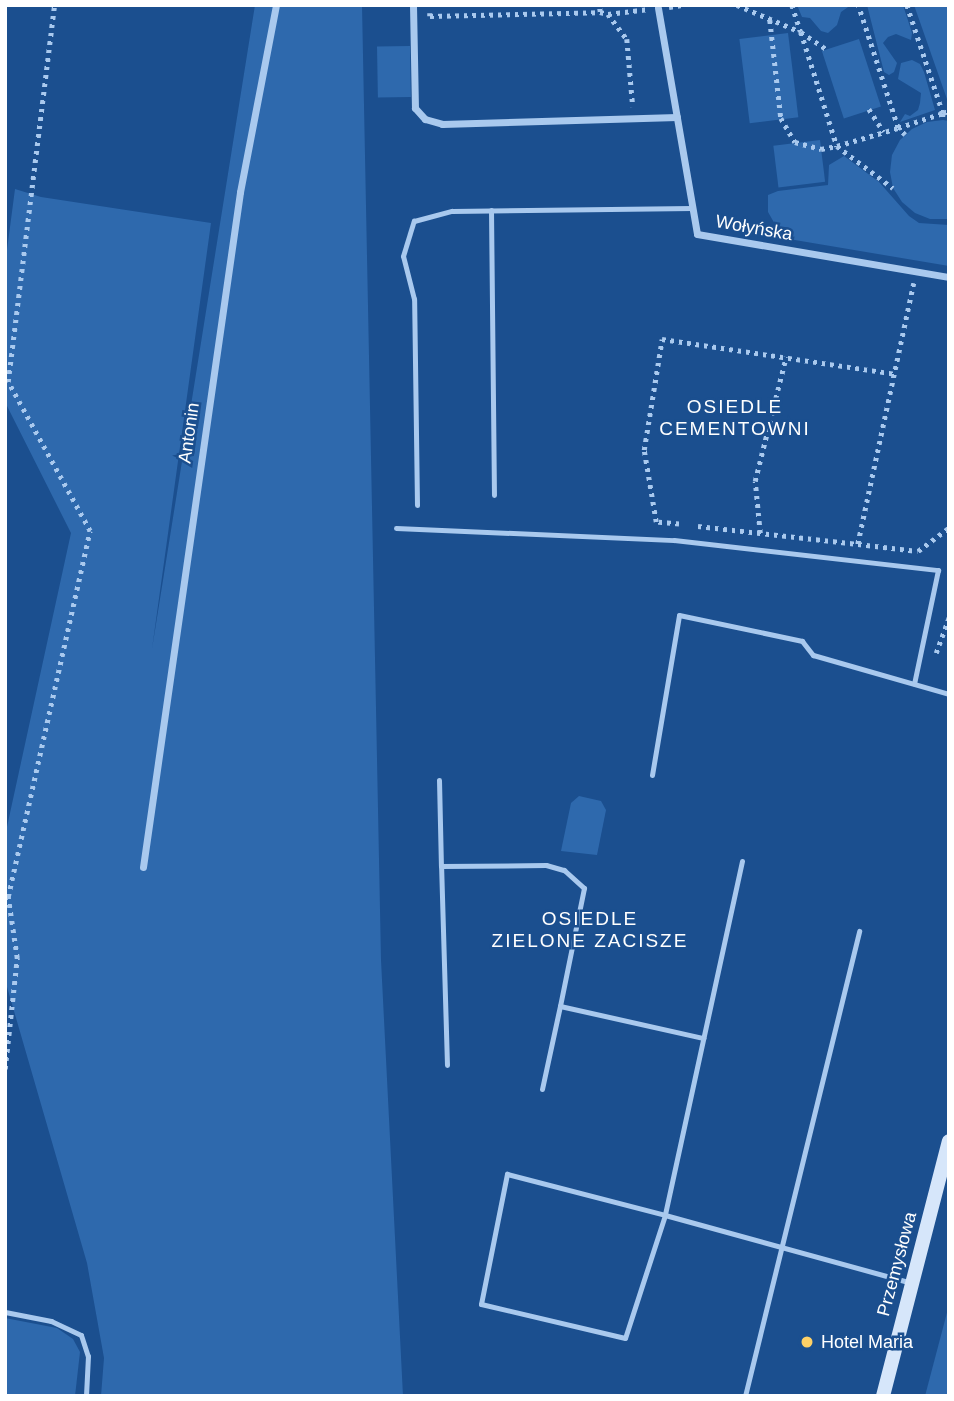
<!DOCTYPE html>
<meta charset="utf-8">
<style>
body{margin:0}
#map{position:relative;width:954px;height:1401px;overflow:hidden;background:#1b4f8f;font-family:Arial,sans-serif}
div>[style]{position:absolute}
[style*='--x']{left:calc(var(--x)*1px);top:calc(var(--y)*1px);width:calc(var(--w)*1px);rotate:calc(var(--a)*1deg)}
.green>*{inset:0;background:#2e69ad;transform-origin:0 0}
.path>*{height:4.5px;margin-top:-2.25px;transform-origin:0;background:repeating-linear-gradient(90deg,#a9c9ee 0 3.5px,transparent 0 8.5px)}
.lane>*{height:5px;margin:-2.5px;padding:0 2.5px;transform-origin:2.5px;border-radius:2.5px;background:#a9c9ee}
.street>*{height:7px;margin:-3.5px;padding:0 3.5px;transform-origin:3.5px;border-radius:3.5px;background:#a9c9ee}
.secondary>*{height:14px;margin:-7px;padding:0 7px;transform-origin:7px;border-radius:7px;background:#d6e6fa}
.dots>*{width:19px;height:19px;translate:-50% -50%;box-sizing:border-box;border:4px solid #1b4f8f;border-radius:50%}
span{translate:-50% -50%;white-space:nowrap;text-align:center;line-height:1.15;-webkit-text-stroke:5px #1b4f8f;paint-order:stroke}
.street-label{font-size:18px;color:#fff}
.poi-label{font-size:18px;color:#fff}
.left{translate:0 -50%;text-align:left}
.neighbourhood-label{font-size:19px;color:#fff;letter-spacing:2px}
.frame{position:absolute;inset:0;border:7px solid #fff;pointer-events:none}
</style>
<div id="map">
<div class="green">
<i style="clip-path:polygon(255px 5px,362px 5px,381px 960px,403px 1396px,101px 1396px,104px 1358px,87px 1263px,5px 980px,5px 836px,71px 533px,5px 402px,5px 265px,15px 189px,41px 197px,211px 223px,152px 649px)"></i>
<i style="clip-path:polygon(797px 5px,851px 5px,841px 12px,837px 25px,828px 33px,821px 31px,810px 18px,802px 17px)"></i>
<i style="clip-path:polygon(867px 5px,903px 5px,912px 33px,911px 40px,896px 34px,888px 37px,883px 43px,897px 63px,894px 72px,889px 75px,884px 72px)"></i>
<i style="clip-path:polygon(914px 5px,949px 5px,949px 101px,948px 102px)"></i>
<i style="left:788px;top:33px;width:85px;height:49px;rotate:83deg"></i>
<i style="left:859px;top:39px;width:71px;height:39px;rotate:72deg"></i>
<i style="left:410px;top:46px;width:51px;height:33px;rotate:89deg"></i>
<i style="clip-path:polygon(912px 60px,920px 64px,924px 72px,935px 110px,900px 122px,905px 114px,910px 116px,918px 110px,920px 103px,921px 93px,898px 79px,901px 63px)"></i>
<i style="clip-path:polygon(943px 120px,949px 121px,949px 219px,930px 219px,915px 213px,902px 202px,893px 188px,890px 172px,892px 155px,900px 140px,912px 129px,927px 122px)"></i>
<i style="left:820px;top:140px;width:42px;height:47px;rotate:83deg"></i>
<i style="clip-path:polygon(844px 156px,879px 182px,909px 216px,919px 223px,949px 225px,949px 266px,777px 237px,776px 226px,768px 212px,768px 195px,778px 191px,828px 185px,829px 165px)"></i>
<i style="clip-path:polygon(579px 796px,601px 801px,606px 810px,597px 855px,561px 851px,571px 803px)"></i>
<i style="clip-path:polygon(949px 1305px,949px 1396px,925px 1396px)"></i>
<i style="clip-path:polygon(5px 1318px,57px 1328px,73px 1339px,80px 1352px,75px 1396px,5px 1396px)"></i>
</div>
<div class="path">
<i style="--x:737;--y:5;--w:69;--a:22.9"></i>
<i style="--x:801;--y:32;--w:120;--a:72.5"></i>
<i style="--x:837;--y:146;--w:64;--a:-16.4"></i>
<i style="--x:898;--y:128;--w:129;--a:-108"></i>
<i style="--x:792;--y:5;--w:28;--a:72"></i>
<i style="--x:801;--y:32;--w:30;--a:34"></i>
<i style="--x:907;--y:5;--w:114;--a:71.6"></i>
<i style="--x:943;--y:113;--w:6;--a:-18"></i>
<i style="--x:669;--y:7;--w:13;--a:-9"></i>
<i style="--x:600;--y:12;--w:8;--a:14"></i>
<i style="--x:608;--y:14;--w:31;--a:53"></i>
<i style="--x:627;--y:39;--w:68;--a:85"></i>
<i style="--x:430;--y:13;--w:3;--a:90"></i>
<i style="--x:430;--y:16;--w:170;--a:-1.3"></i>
<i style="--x:600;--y:12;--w:7;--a:-98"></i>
<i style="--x:608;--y:14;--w:39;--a:-7"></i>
<i style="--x:770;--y:20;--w:99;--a:83.6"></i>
<i style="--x:781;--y:118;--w:28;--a:60"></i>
<i style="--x:795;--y:142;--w:27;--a:15"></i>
<i style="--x:821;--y:149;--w:16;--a:-11"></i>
<i style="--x:837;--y:146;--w:70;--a:36.9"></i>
<i style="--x:869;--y:109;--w:27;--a:57"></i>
<i style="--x:905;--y:135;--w:10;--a:-135"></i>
<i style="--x:898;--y:128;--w:47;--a:-18.4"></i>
<i style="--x:943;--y:113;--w:7;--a:90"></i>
<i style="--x:914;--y:283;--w:267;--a:102.1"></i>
<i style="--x:858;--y:544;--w:60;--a:6.7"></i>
<i style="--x:918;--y:551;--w:39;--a:-37"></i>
<i style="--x:679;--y:524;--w:23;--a:-175"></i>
<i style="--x:656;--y:522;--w:73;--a:-99.5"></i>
<i style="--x:644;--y:450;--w:112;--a:-80.8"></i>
<i style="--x:662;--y:339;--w:236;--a:8.5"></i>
<i style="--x:698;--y:526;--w:161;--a:6.4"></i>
<i style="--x:760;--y:533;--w:52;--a:-95.5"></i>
<i style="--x:755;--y:481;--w:128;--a:-76"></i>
<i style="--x:936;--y:653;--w:38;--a:-70"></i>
<i style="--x:5;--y:1069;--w:112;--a:-83.8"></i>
<i style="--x:17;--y:958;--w:62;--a:-98.4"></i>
<i style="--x:8;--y:897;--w:375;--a:-77.4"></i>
<i style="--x:90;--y:531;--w:170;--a:-118.8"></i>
<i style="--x:8;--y:382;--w:380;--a:-83"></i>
</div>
<div class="lane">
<i style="--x:491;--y:210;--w:285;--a:89.4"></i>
<i style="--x:417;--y:505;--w:206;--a:-90.8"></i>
<i style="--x:414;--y:299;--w:44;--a:-104.3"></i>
<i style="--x:403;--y:256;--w:37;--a:-73"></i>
<i style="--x:414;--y:221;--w:39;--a:-15"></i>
<i style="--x:452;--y:211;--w:240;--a:-0.7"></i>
<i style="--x:396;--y:528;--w:278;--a:2.5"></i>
<i style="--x:674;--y:540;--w:266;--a:6.5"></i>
<i style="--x:938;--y:570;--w:116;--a:101.9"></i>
<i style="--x:652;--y:775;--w:162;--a:-80.4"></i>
<i style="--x:679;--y:615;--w:126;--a:11.9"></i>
<i style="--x:802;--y:641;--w:18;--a:52"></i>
<i style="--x:813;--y:655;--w:141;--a:16"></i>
<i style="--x:439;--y:780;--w:86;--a:88.7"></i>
<i style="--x:742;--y:861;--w:362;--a:102.3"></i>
<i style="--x:665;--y:1215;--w:256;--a:15.4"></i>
<i style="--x:447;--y:1065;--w:199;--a:-91.7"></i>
<i style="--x:441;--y:866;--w:105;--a:-0.5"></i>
<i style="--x:546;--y:865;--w:19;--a:16"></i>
<i style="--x:564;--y:870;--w:27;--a:42"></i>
<i style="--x:584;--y:888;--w:120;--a:101.5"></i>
<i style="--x:560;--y:1006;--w:147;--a:12.6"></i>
<i style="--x:542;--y:1089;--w:85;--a:-77.8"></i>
<i style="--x:507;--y:1174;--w:163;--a:14.5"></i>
<i style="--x:665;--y:1215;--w:129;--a:108"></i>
<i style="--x:625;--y:1338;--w:148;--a:-166.7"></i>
<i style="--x:481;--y:1304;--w:133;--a:-78.7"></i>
<i style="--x:5;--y:1312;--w:47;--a:11.1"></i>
<i style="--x:51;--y:1321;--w:33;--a:25"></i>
<i style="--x:81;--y:1335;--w:22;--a:72"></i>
<i style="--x:88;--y:1356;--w:40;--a:92.9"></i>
<i style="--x:745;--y:1396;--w:479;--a:-76.2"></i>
</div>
<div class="street">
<i style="--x:413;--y:5;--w:103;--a:88.9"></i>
<i style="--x:415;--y:108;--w:15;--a:48"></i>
<i style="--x:425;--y:119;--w:18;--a:16"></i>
<i style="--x:442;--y:124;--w:235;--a:-1.7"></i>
<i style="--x:658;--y:8;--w:229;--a:80.2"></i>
<i style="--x:697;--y:234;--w:256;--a:9.7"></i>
<i style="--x:143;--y:867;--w:682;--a:-81.82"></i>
<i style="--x:240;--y:192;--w:190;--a:-79.1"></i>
</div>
<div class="secondary">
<i style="--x:883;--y:1396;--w:263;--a:-75.5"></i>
</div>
<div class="dots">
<i style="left:807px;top:1342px;background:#ffd166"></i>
</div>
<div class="street-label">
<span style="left:754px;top:228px;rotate:10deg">Wołyńska</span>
<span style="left:189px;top:433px;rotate:-82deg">Antonin</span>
<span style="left:897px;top:1264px;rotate:-75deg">Przemysłowa</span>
</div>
<div class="poi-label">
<span class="left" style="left:821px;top:1342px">Hotel Maria</span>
</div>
<div class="neighbourhood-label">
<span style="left:735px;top:418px">OSIEDLE<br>CEMENTOWNI</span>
<span style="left:590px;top:930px">OSIEDLE<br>ZIELONE ZACISZE</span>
</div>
<div class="frame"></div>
</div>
